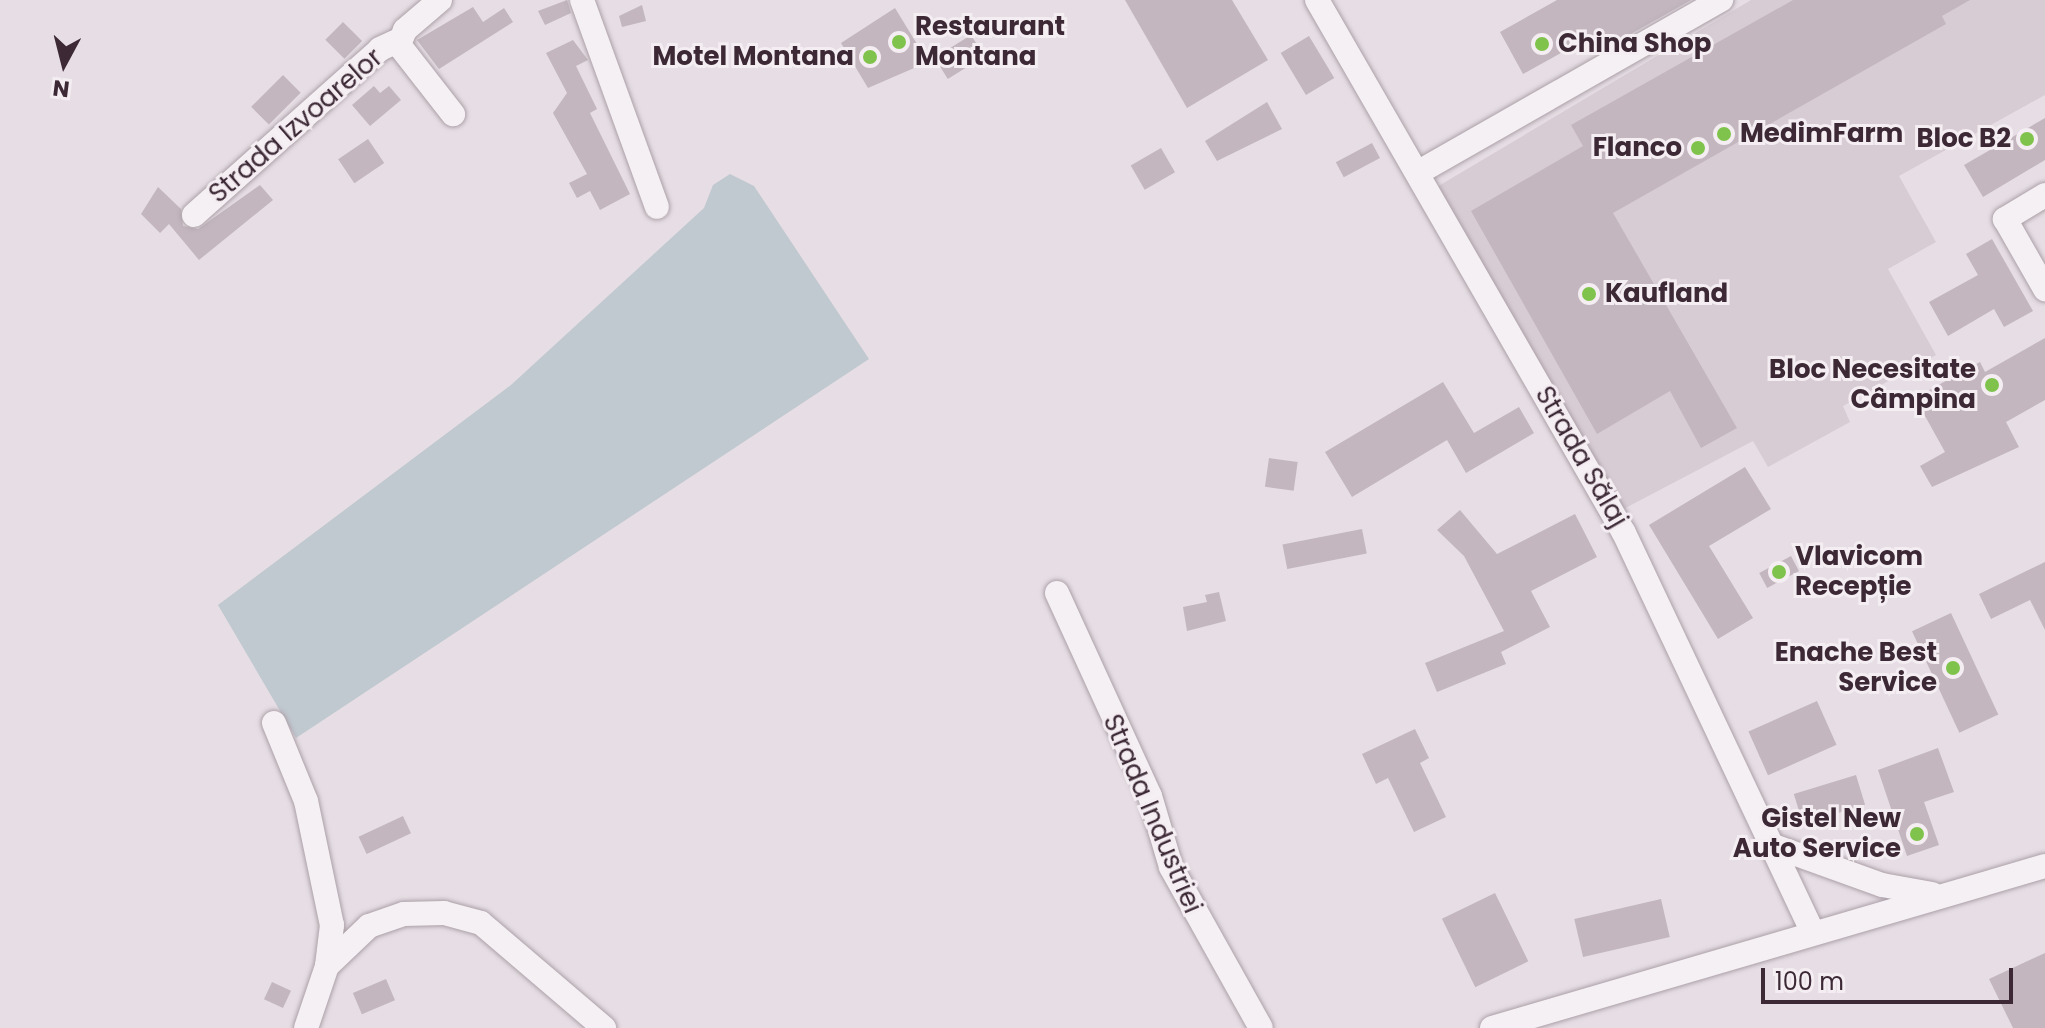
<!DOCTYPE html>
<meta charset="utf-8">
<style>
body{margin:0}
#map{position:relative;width:2045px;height:1028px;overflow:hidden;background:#e6dee4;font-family:Poppins,sans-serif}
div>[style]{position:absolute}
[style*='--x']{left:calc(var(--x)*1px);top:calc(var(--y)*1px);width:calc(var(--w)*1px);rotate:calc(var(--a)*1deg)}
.built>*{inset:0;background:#d8ccd4}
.green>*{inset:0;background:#c0c8d0}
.building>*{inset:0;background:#c3b6be;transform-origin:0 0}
.roads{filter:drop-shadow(0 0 2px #aca0a8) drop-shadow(0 0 2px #aca0a8)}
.minor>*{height:24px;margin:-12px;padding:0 12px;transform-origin:12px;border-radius:12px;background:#f5f0f3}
.dots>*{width:22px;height:22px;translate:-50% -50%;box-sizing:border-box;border:4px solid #f4edf2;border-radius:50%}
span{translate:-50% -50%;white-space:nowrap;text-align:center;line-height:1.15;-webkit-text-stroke:6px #f4edf2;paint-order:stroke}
.poi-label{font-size:26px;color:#3c2935;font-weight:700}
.left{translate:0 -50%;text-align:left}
.right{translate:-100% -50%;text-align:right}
.street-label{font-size:26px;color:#3c2935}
.north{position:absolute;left:24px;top:24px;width:80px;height:80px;-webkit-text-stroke:6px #f4edf2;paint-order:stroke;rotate:187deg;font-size:22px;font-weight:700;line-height:32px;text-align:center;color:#3c2935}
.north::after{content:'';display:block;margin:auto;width:28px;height:36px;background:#3c2935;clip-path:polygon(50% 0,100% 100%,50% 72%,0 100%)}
.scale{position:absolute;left:1761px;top:968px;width:252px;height:36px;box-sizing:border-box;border:4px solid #3c2935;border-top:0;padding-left:10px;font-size:24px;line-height:28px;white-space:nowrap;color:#3c2935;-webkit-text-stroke:6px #f4edf2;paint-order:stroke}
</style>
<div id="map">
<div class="built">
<i style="clip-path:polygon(1751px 0,2045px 0,2045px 95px,1899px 176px,1936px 242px,1888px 269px,1936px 355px,1843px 406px,1850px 422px,1768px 467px,1753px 441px,1614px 514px,1430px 191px)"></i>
</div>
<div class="green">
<i style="clip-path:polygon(730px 174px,754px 186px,869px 359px,296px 738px,218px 605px,511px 385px,704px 208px,713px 185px)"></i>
</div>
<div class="building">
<i style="clip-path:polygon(567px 0,571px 13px,545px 25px,538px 11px)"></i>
<i style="clip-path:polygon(1125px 0,1232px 0,1268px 60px,1187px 108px)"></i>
<i style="clip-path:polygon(1557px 0,1691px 0,1606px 48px,1597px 33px,1523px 74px,1500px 32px)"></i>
<i style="clip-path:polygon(1793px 0,1970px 0,1942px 16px,1946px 24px,1613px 213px,1737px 428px,1701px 448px,1670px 391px,1597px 434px,1471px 211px,1583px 146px,1571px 125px)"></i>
<i style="clip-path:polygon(642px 5px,646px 21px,622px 27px,619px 16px)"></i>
<i style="clip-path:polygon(473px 7px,483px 22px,504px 8px,513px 22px,439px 69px,417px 40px)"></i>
<i style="clip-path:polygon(895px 8px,928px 62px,868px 88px,841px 43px)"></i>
<i style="left:343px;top:22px;width:27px;height:25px;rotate:45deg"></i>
<i style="left:971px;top:35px;width:25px;height:43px;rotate:58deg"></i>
<i style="left:1309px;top:36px;width:49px;height:33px;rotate:59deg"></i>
<i style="clip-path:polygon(573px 40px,588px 60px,576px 66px,597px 109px,590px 113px,630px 194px,600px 210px,590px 191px,577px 198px,569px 183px,587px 174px,553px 113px,567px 93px,546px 53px)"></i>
<i style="left:283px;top:75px;width:25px;height:45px;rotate:45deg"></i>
<i style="clip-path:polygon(374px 86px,380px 93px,389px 86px,401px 100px,370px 126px,352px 105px)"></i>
<i style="clip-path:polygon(1267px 102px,1282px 129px,1217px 161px,1205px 141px)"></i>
<i style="clip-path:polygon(2045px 118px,2045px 160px,1983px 197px,1964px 165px)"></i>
<i style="left:368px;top:139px;width:29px;height:36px;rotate:56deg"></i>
<i style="left:1372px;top:143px;width:17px;height:41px;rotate:62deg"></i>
<i style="left:1161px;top:148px;width:28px;height:35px;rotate:60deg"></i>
<i style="clip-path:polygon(260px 185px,273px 200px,199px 260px,169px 224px,160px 233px,141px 214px,158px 187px,181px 209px,183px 226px,198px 229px)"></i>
<i style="clip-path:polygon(1992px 239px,2033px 311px,2004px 327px,1994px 309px,1948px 336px,1929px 302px,1978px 275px,1966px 254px)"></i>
<i style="clip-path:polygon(2045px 338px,2045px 400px,2006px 422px,2019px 447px,1932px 487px,1920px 466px,1945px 452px,1915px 398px,1980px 362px,1985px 372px)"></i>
<i style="clip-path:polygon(1443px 382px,1474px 433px,1519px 407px,1534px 433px,1466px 473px,1447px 440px,1352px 497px,1325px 452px)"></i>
<i style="left:1269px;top:458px;width:29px;height:29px;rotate:8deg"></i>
<i style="clip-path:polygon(1745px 467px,1771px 509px,1709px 546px,1753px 618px,1718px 639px,1649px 525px)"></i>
<i style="clip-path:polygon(1460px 510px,1497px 554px,1575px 514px,1597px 557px,1531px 591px,1550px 627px,1501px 652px,1506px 664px,1437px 692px,1425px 663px,1504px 631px,1464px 556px,1437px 530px)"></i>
<i style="left:1362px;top:529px;width:25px;height:81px;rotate:79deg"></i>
<i style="left:1791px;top:556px;width:17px;height:36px;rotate:62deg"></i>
<i style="clip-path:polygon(2045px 562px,2045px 630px,2030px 600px,1991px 619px,1979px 594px)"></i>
<i style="clip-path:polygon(1219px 592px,1226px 621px,1187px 631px,1183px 607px,1207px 602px,1205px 595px)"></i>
<i style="left:1951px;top:613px;width:112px;height:43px;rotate:65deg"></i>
<i style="left:1817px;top:701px;width:48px;height:75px;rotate:66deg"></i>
<i style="clip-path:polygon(1415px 729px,1429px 758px,1420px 763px,1446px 817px,1414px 832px,1388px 778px,1376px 784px,1362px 754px)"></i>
<i style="clip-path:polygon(1938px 748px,1954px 792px,1924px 802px,1939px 845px,1907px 856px,1878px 770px)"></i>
<i style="left:1856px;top:775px;width:31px;height:65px;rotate:73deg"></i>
<i style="left:403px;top:816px;width:19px;height:49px;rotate:65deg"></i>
<i style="left:1495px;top:893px;width:76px;height:59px;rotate:64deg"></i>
<i style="left:1661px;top:899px;width:39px;height:89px;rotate:77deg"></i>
<i style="clip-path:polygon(2045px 953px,2045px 1028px,2013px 1028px,1989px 979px)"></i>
<i style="left:386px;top:979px;width:23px;height:36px;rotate:67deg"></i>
<i style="left:272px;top:982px;width:21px;height:19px;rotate:25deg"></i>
</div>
<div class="roads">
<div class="minor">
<i style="--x:440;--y:0;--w:46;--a:139.4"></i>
<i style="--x:405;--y:30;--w:16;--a:112"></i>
<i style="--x:399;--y:45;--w:88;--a:52"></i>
<i style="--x:582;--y:0;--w:220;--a:70.1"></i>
<i style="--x:1317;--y:0;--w:615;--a:60.06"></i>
<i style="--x:1624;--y:533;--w:441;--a:64.7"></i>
<i style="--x:1419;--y:172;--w:348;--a:-29.7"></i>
<i style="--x:2045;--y:195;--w:47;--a:149"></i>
<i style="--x:2005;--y:219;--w:81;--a:60.3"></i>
<i style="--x:194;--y:215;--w:249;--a:-41.7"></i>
<i style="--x:380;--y:49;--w:21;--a:-25"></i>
<i style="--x:1057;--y:593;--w:223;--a:65.4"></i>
<i style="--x:1150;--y:796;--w:74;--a:73.5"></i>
<i style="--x:1171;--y:867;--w:184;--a:60.8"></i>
<i style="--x:274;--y:723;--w:84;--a:67.7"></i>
<i style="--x:306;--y:801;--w:127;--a:78.2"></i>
<i style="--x:332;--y:925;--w:41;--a:97"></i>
<i style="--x:327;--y:966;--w:65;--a:108.7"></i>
<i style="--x:1771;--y:845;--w:118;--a:19.8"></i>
<i style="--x:1882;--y:885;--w:51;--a:10.2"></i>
<i style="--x:327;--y:966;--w:58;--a:-43.6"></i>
<i style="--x:369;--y:926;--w:37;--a:-19"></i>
<i style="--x:404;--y:914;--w:40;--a:-1.4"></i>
<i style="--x:444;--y:913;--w:38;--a:15"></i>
<i style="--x:481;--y:923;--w:162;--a:40.5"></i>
<i style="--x:1492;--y:1028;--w:576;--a:-16.33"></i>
</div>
</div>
<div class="dots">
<i style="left:899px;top:42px;background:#80c34c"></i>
<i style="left:1542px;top:44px;background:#80c34c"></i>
<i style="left:870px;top:57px;background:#80c34c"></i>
<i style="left:1724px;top:134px;background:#80c34c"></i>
<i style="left:2027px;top:139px;background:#80c34c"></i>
<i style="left:1698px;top:148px;background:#80c34c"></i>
<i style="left:1589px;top:294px;background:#80c34c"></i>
<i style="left:1992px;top:385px;background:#80c34c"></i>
<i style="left:1779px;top:572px;background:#80c34c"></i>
<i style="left:1953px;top:668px;background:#80c34c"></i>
<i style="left:1917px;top:834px;background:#80c34c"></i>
</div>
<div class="poi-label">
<span class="left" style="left:915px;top:42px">Restaurant<br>Montana</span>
<span class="left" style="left:1558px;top:44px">China Shop</span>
<span class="right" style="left:854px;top:57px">Motel Montana</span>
<span class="left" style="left:1740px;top:134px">MedimFarm</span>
<span class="right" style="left:2011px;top:139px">Bloc B2</span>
<span class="right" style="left:1682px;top:148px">Flanco</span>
<span class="left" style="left:1605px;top:294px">Kaufland</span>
<span class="right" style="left:1976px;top:385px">Bloc Necesitate<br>Câmpina</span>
<span class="left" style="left:1795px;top:572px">Vlavicom<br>Recepție</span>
<span class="right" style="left:1937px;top:668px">Enache Best<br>Service</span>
<span class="right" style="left:1901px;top:834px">Gistel New<br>Auto Service</span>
</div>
<div class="street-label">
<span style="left:296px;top:126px;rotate:-41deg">Strada Izvoarelor</span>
<span style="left:1581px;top:457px;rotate:60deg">Strada Sălaj</span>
<span style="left:1152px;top:814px;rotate:67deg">Strada Industriei</span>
</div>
<div class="north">N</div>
<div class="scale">100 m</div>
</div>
